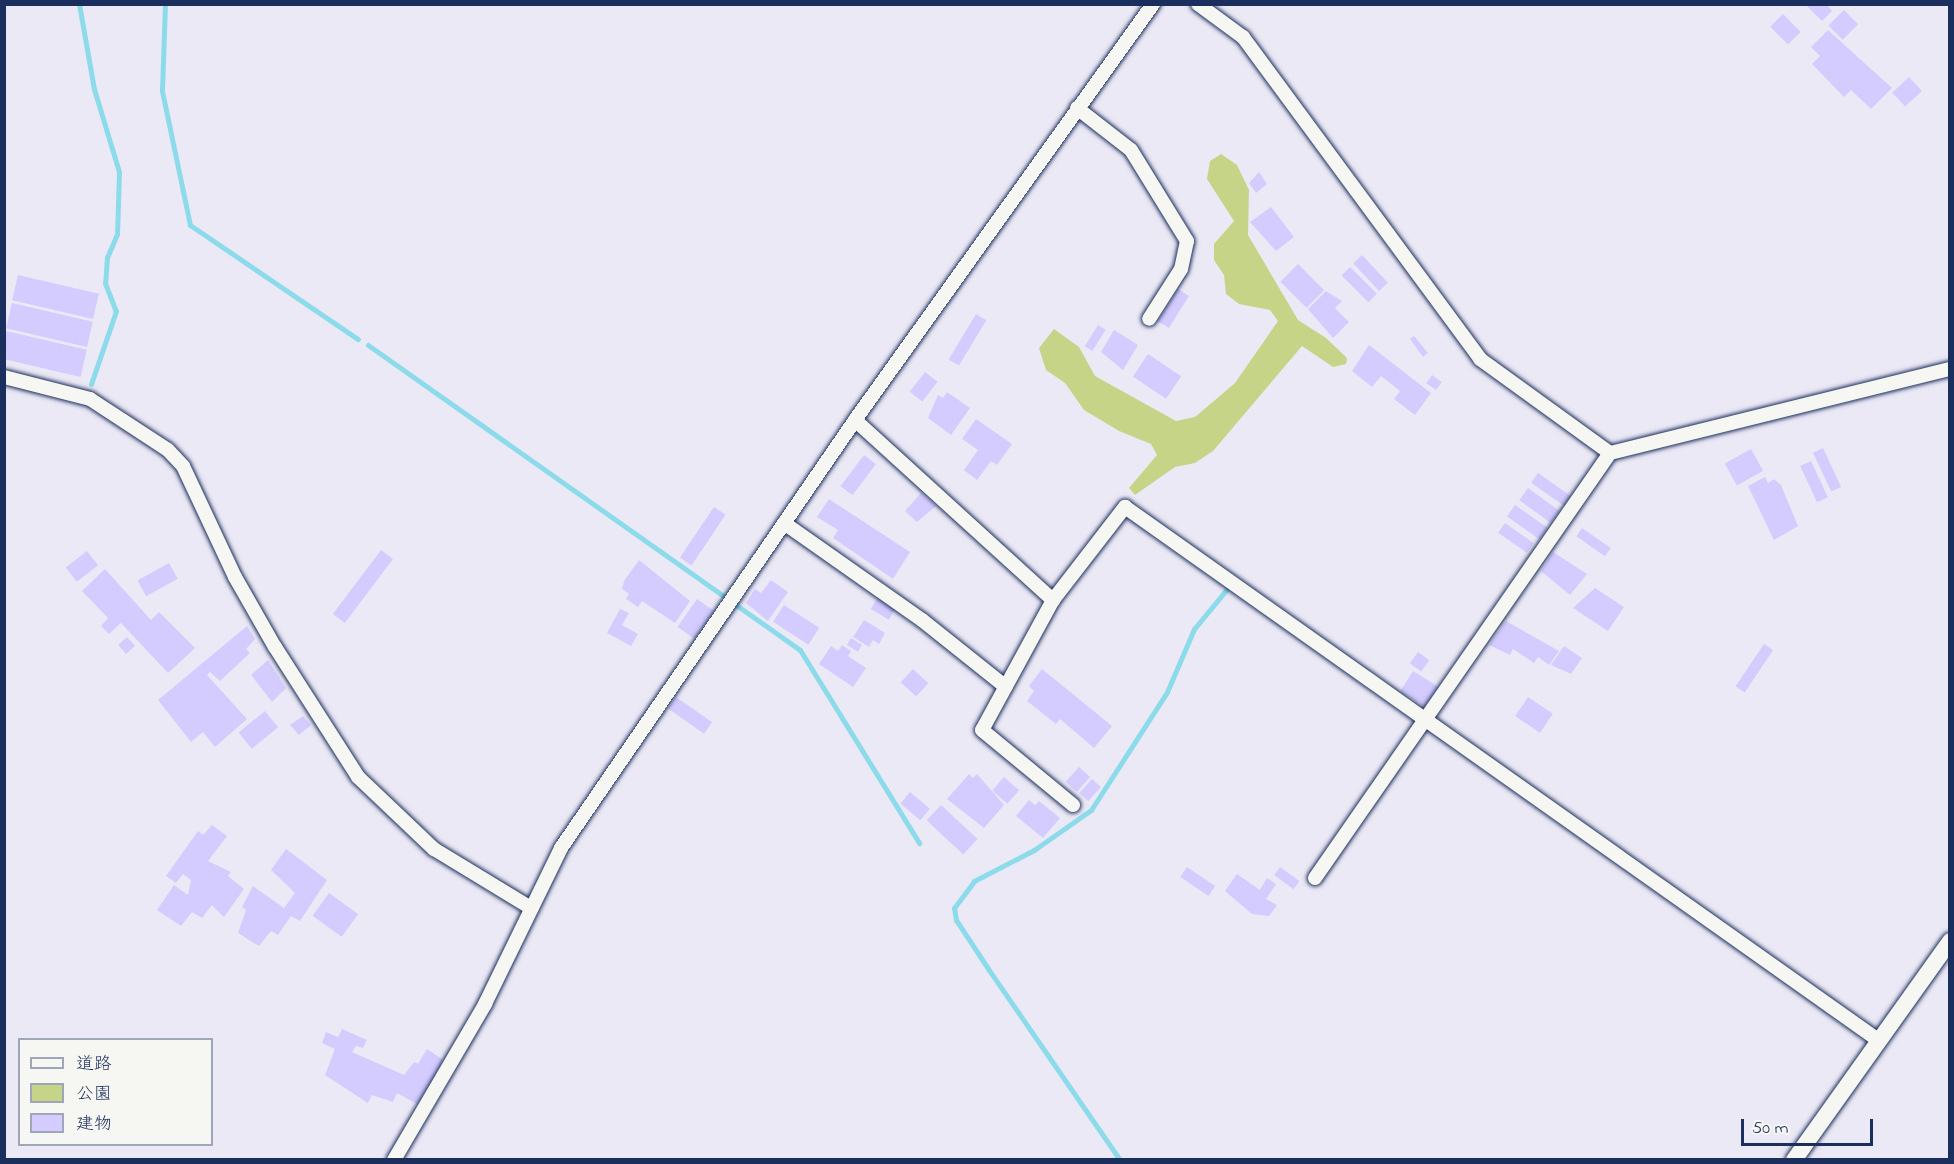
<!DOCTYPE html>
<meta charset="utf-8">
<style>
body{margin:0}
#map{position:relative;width:1954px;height:1164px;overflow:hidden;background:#ece9f6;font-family:"Indie Flower","Klee One",sans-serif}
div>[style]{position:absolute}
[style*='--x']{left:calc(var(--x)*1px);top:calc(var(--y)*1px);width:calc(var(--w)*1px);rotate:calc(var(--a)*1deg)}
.green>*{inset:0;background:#c6d488}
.stream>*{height:5px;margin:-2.5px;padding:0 2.5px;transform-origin:2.5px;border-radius:2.5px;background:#8cdbea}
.building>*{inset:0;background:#d4ccfe;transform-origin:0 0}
.roads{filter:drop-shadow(0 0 2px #1b2f5e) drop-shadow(0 0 2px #1b2f5e)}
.minor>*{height:14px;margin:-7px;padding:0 7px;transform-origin:7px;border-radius:7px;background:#f6f6f2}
.tertiary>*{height:16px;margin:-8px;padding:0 8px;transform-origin:8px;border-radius:8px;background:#f6f6f2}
span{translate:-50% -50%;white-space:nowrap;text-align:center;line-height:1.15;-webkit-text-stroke:4.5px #f6f6f2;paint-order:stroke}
.frame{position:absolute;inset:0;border:6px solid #1b2f5e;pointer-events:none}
.legend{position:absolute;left:18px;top:1038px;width:195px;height:108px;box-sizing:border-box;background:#f6f6f2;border:2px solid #9ea6b7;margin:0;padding:8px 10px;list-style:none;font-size:18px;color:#1b2f5e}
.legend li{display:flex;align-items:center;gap:12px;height:30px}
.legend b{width:30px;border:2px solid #9ea6b7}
.scale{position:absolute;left:1741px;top:1119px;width:132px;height:27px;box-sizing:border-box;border:3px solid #1b2f5e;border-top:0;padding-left:8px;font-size:18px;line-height:21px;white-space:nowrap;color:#1b2f5e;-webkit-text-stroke:4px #f6f6f2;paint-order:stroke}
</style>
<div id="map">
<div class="green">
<i style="clip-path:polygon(1221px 154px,1237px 165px,1249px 190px,1248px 235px,1298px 320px,1326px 338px,1347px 358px,1346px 364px,1333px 367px,1302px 346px,1213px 451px,1195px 463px,1175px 467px,1135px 495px,1129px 488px,1157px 455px,1151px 444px,1119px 431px,1084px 410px,1065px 383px,1046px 370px,1039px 348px,1054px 329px,1079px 347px,1095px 376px,1176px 421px,1195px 417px,1235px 383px,1278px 321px,1270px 310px,1239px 304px,1226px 294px,1224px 275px,1214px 260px,1214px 244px,1234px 221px,1207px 179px,1210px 161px)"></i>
</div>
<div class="stream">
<i style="--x:79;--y:4;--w:86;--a:80"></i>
<i style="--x:94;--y:89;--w:87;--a:73.2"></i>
<i style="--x:119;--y:172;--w:62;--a:91.8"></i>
<i style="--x:117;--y:234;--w:25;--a:113"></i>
<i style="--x:107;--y:257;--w:26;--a:94"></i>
<i style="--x:105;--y:283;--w:30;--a:69"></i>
<i style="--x:116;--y:311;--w:77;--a:108.9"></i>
<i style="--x:165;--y:4;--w:87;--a:92"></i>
<i style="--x:162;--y:91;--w:137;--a:78.2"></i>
<i style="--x:190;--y:225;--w:203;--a:34.2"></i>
<i style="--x:368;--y:345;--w:529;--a:35.22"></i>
<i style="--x:800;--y:650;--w:227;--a:58.3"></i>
<i style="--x:1120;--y:1160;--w:231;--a:-124.6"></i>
<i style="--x:989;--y:970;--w:60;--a:-123.4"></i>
<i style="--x:956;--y:920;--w:12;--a:-99"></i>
<i style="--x:954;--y:908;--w:34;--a:-53"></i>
<i style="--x:974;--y:881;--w:68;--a:-27.3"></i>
<i style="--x:1034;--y:850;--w:70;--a:-35.1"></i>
<i style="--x:1091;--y:810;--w:140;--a:-57.2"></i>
<i style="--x:1167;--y:692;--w:69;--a:-66.8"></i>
<i style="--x:1194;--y:629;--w:52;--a:-50.5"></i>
</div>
<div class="building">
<i style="clip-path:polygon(1805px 4px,1826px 4px,1832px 11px,1822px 21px)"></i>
<i style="left:1844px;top:10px;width:20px;height:22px;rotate:45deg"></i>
<i style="left:1783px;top:14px;width:25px;height:18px;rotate:45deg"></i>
<i style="clip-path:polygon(1828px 30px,1892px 88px,1871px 109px,1851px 90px,1844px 97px,1812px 64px,1820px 56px,1811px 47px)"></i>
<i style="left:1909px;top:77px;width:19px;height:23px;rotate:47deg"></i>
<i style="clip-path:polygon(1259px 172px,1267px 184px,1256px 193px,1249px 183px)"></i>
<i style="clip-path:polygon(1271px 207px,1294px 237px,1276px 251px,1250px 222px)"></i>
<i style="left:1362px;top:255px;width:38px;height:12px;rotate:47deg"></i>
<i style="left:1298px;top:264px;width:37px;height:25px;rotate:45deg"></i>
<i style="left:1350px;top:267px;width:38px;height:12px;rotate:45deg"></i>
<i style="left:18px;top:275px;width:83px;height:26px;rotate:13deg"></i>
<i style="left:1178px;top:289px;width:13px;height:38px;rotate:32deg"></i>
<i style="clip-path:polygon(1326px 291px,1342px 301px,1335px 308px,1349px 322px,1333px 338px,1308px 309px)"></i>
<i style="left:12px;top:303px;width:83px;height:26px;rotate:13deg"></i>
<i style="left:976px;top:314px;width:12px;height:53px;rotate:31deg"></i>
<i style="left:1098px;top:325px;width:9px;height:25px;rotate:32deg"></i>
<i style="clip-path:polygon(1114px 330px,1138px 345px,1123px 370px,1101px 352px)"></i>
<i style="left:6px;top:331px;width:83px;height:28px;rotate:13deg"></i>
<i style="clip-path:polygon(1414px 336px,1428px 353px,1423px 357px,1410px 339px)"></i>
<i style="clip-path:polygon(1369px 345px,1431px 393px,1415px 415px,1394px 399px,1400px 391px,1381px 376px,1372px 387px,1352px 371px)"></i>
<i style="left:1148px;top:354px;width:40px;height:27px;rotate:34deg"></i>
<i style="left:925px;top:372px;width:16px;height:25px;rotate:38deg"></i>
<i style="left:1432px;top:375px;width:12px;height:10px;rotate:35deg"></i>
<i style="clip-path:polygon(947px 392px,970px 408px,951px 435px,928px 418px,938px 395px,943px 398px)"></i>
<i style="clip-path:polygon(976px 419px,1012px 444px,997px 465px,991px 461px,977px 480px,964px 470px,978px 450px,962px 439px)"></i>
<i style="left:1823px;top:448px;width:43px;height:11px;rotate:65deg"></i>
<i style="left:1751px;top:449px;width:25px;height:30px;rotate:61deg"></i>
<i style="left:864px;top:455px;width:15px;height:39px;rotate:37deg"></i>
<i style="left:1811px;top:461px;width:40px;height:12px;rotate:65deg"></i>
<i style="left:1538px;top:473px;width:40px;height:12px;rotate:35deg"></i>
<i style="clip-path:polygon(1765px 477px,1768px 483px,1774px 479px,1781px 485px,1798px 526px,1774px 540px,1748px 486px)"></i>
<i style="left:1528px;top:488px;width:39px;height:15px;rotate:36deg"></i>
<i style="clip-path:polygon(921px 493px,936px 506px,917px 522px,905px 511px)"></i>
<i style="clip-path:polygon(829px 499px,910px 552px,893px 579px,833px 538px,838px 530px,817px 517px)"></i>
<i style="left:1515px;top:505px;width:40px;height:14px;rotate:35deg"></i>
<i style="left:714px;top:507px;width:14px;height:61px;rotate:34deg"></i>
<i style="left:1505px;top:523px;width:35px;height:12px;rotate:35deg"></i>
<i style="left:1582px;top:528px;width:35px;height:10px;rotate:35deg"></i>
<i style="left:381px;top:550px;width:15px;height:80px;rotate:37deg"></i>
<i style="left:87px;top:551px;width:18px;height:27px;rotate:52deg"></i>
<i style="clip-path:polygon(1553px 552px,1587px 574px,1570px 595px,1541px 571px)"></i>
<i style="clip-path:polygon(639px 560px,690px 601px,675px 623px,642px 601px,638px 607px,626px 599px,629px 594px,622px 589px,624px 581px)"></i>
<i style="left:169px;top:563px;width:18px;height:36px;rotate:61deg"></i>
<i style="clip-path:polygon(105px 569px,151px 620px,159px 612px,195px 648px,168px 673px,121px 623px,109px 634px,101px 626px,108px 618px,82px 591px)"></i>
<i style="clip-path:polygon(771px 580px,788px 592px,768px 621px,746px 603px,755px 589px,761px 593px)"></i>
<i style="clip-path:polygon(1595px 588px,1624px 607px,1608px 631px,1573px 608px)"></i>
<i style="left:878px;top:597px;width:21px;height:14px;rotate:31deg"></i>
<i style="left:697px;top:599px;width:21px;height:34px;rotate:35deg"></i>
<i style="left:784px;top:605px;width:42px;height:20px;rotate:33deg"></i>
<i style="clip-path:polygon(620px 609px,629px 613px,622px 625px,638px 634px,631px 646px,607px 633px)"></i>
<i style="clip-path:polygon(864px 620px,885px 633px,879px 644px,873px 640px,869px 647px,853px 637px)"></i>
<i style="clip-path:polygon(1506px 621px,1559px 651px,1549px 665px,1538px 657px,1534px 663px,1513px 649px,1510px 655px,1489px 645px)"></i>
<i style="clip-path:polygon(247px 626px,255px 639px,246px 649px,250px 653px,220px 681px,210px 672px,207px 675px,247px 719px,215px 747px,203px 732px,191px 742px,158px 700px)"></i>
<i style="left:127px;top:637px;width:12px;height:12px;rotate:48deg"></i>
<i style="left:851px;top:638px;width:13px;height:8px;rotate:32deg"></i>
<i style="left:1764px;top:644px;width:11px;height:51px;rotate:34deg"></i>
<i style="clip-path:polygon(842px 645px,851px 651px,848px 656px,866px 668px,853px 687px,819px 664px,831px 646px,838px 651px)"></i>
<i style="clip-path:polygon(1564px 646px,1582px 658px,1571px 674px,1551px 665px)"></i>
<i style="left:1418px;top:652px;width:14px;height:14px;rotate:36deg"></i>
<i style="clip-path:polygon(268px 660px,286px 688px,272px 702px,251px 675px)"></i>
<i style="left:913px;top:669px;width:21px;height:18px;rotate:43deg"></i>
<i style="clip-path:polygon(1042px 669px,1112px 726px,1094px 748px,1060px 719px,1056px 724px,1027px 701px,1034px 691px,1029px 686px)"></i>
<i style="left:1413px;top:671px;width:34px;height:24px;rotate:32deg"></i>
<i style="left:676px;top:697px;width:44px;height:14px;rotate:35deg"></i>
<i style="left:1528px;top:697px;width:30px;height:23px;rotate:34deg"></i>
<i style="left:265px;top:711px;width:21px;height:34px;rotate:51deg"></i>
<i style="clip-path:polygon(303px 716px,311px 725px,299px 735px,290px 725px)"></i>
<i style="left:1079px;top:767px;width:15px;height:20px;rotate:42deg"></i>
<i style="clip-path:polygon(969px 774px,973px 778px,977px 774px,1004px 805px,984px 828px,947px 799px)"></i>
<i style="left:1004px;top:777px;width:20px;height:18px;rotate:41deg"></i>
<i style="left:1092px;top:779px;width:12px;height:19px;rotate:42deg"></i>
<i style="left:910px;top:792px;width:26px;height:15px;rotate:40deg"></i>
<i style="clip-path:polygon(1029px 800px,1035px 805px,1039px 801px,1060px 818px,1043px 838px,1016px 816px)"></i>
<i style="left:941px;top:805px;width:50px;height:21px;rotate:43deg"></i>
<i style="clip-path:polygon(212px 825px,227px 836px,208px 861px,231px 872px,228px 876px,244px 889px,224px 917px,212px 905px,202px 918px,192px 912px,181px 926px,157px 910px,174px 885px,188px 895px,191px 880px,183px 874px,176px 883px,166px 876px,198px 831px,203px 835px)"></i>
<i style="clip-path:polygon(286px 849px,327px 880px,300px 921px,291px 916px,278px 935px,271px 931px,259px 946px,238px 933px,246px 910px,242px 907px,253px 886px,284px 908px,295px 893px,271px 870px)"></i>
<i style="left:1187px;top:867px;width:34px;height:12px;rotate:34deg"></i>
<i style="left:1280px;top:867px;width:24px;height:10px;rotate:36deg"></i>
<i style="clip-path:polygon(1237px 874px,1260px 890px,1267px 878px,1276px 884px,1266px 899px,1277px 905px,1269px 916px,1252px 914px,1225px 891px)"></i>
<i style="left:329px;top:893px;width:36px;height:28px;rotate:36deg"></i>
<i style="clip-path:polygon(342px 1029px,367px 1040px,363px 1048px,356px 1046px,352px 1052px,404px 1075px,414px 1062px,418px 1064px,427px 1049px,446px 1062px,417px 1104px,397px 1093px,393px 1102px,372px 1095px,368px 1103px,325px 1075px,335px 1049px,322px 1043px,326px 1032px,338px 1037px)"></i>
</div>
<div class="roads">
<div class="minor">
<i style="--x:1198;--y:4;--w:56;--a:36.3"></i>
<i style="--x:1243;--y:37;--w:400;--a:53.6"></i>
<i style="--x:1480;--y:359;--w:160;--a:35.9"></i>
<i style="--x:1077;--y:108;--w:68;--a:37.9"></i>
<i style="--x:1131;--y:150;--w:107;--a:58.4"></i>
<i style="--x:1187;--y:241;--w:29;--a:102"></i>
<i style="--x:1181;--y:269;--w:59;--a:122.6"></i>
<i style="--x:4;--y:377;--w:89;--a:14.3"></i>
<i style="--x:90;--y:399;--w:93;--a:33.2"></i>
<i style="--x:168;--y:450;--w:22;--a:47"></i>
<i style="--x:183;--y:466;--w:123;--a:64.9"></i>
<i style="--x:235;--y:577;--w:81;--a:60.3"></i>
<i style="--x:275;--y:647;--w:154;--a:57.4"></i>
<i style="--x:358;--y:777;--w:105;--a:43.5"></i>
<i style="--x:434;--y:849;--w:114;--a:31.3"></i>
<i style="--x:855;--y:420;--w:268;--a:42.3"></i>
<i style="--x:1053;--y:600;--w:118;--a:-52.3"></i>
<i style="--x:1125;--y:507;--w:923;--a:35.29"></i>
<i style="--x:784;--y:523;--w:169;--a:35.1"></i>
<i style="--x:922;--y:620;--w:107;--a:38.6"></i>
<i style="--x:1053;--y:600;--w:148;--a:118.6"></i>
<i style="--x:982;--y:730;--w:118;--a:39.5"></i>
<i style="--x:1315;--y:878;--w:517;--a:-55.23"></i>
<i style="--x:1610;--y:453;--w:350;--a:-13.9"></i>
<i style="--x:394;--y:1160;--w:181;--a:-59.7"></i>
<i style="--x:485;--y:1004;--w:174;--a:-64"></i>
<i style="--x:561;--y:848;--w:519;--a:-55.51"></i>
<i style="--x:855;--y:420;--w:512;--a:-54.38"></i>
</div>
<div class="tertiary">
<i style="--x:1794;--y:1160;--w:269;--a:-54.5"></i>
</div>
</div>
<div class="frame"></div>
<ul class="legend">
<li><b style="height:8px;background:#f6f6f2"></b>道路</li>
<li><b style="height:16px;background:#c6d488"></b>公園</li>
<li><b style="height:16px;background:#d4ccfe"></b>建物</li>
</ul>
<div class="scale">50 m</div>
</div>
